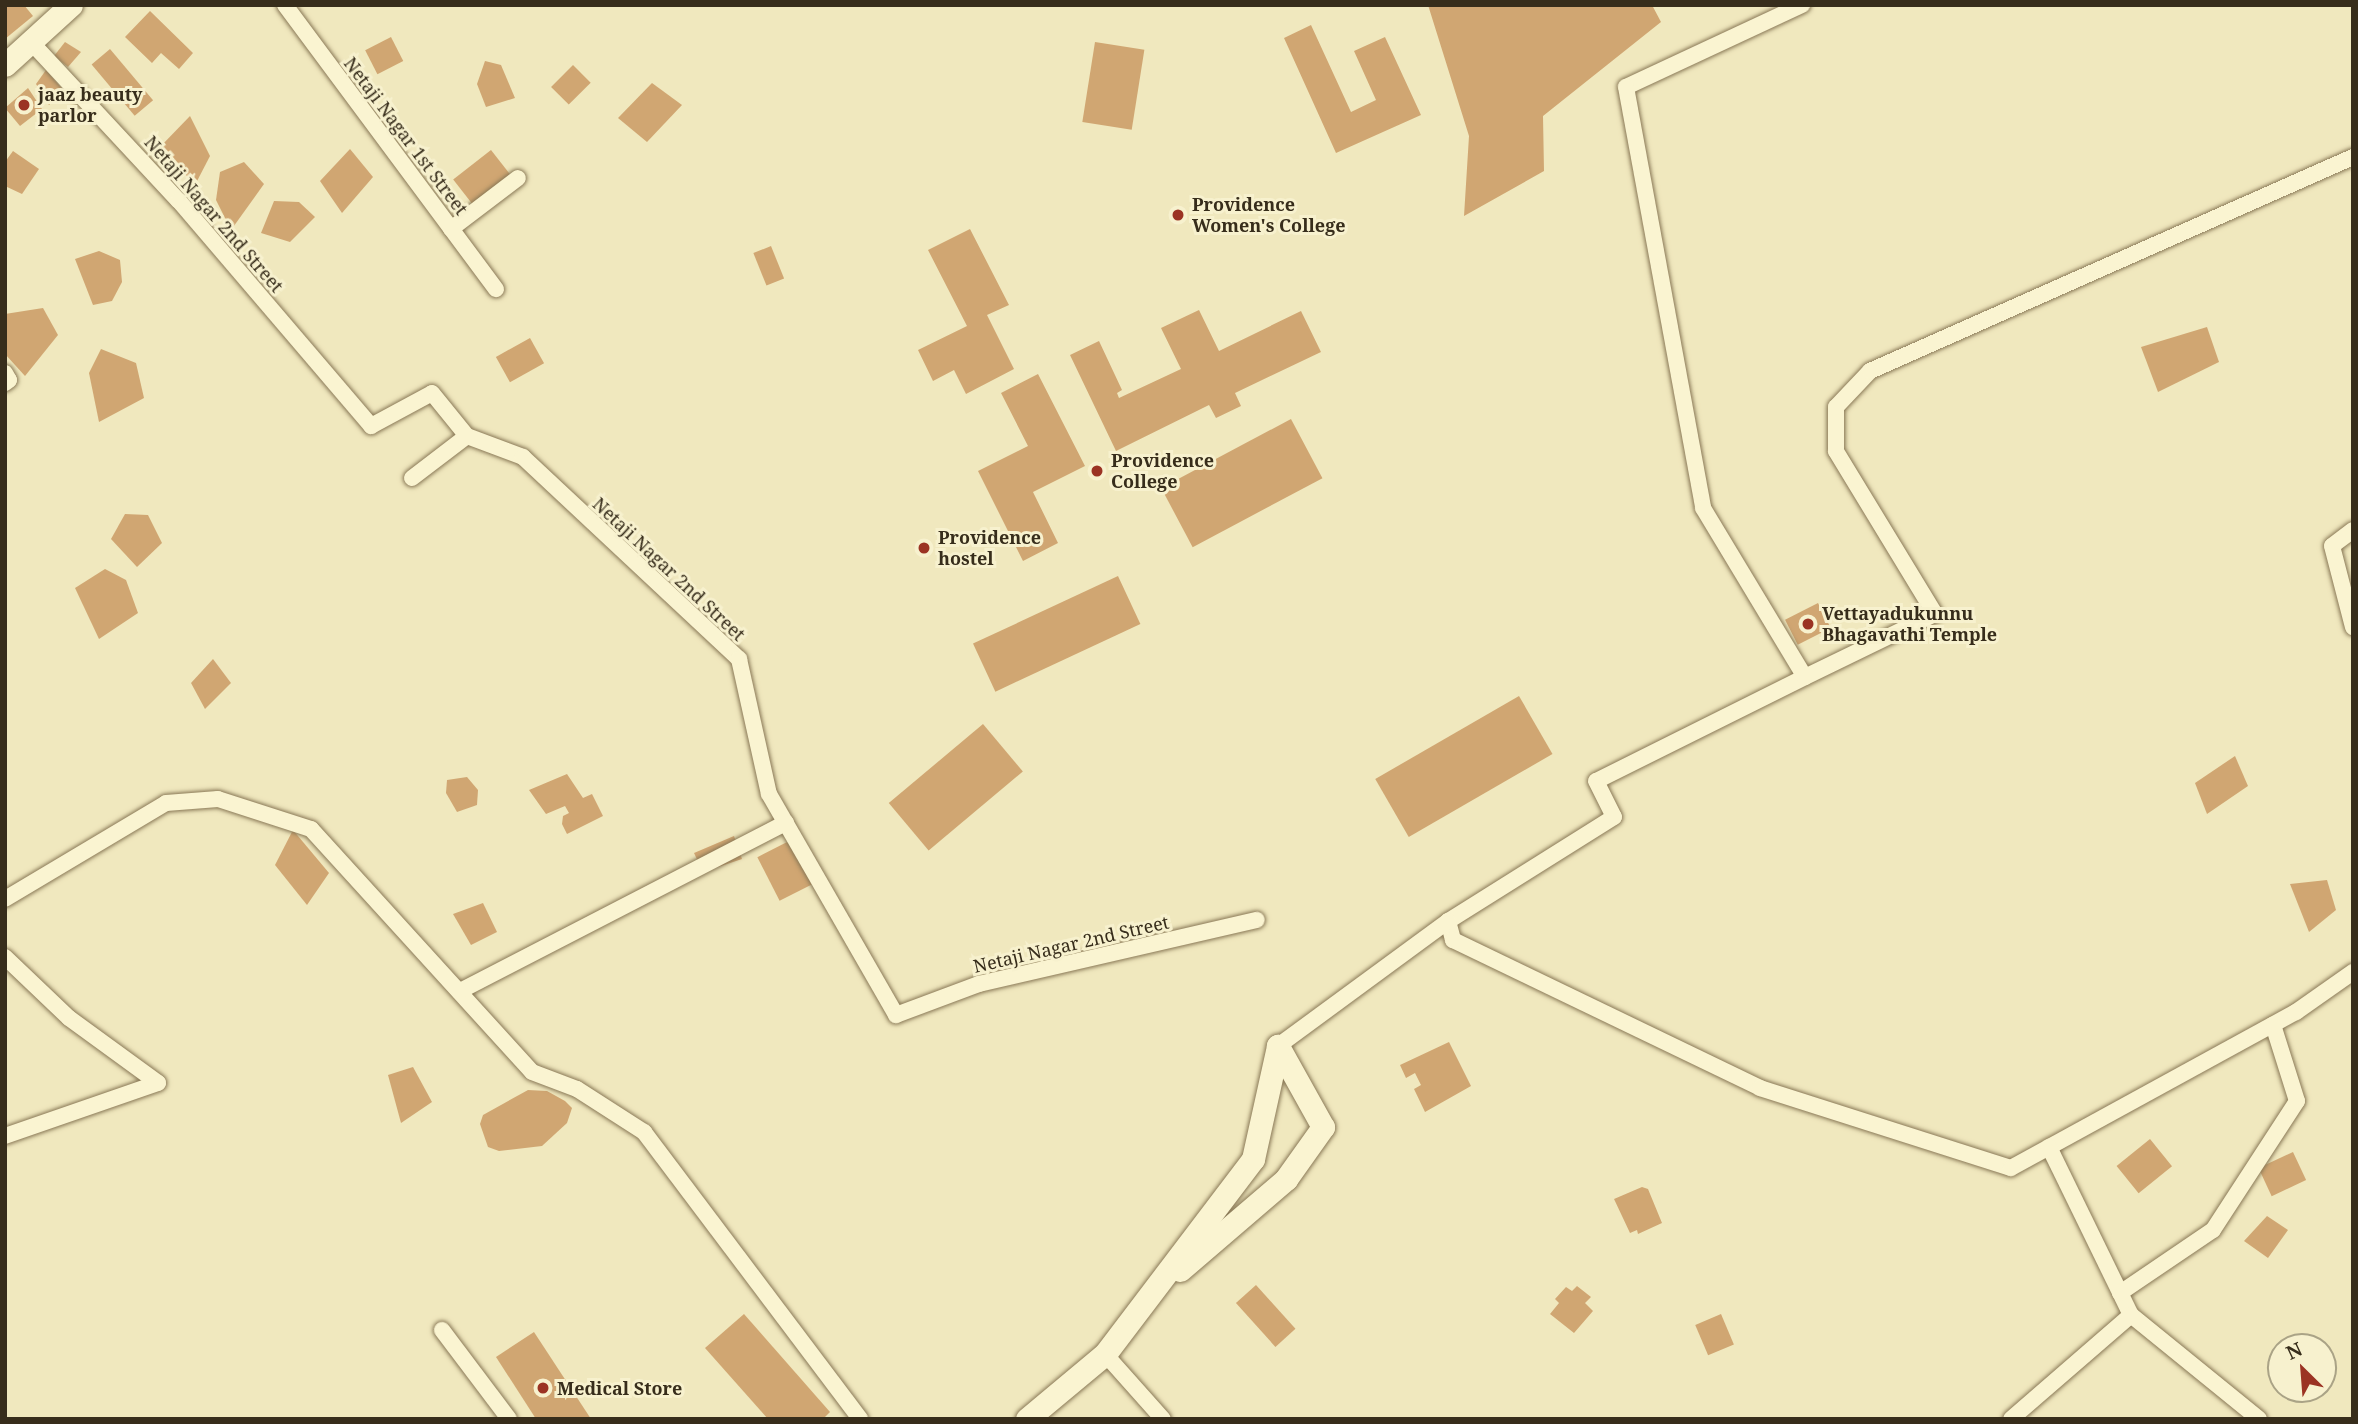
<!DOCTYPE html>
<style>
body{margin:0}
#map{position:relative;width:2358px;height:1424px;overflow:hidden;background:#f0e8be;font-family:"Noto Serif",serif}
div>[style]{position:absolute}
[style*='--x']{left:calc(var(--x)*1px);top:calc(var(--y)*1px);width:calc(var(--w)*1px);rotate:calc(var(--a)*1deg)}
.building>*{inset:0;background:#d0a672;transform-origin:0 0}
.roads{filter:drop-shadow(0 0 2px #897856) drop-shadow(0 0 2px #897856)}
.street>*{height:16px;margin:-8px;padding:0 8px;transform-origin:8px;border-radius:8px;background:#faf4d1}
.secondary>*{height:23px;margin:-11.5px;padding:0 11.5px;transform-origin:11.5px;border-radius:11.5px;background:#faf4d1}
.dots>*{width:19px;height:19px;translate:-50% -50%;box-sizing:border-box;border:4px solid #f7f1ce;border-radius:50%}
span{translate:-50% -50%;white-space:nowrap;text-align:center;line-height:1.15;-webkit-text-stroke:6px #f7f1ce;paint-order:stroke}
.poi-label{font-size:18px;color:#372d1b;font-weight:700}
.left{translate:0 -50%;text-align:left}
.street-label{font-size:18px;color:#372d1b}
.frame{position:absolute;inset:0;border:7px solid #372d1b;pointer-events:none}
.north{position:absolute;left:2267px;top:1333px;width:70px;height:70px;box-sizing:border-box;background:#f7f1ce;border:2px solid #aaa386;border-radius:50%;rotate:335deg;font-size:19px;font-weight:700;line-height:28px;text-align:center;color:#372d1b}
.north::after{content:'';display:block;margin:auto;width:24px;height:32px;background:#9b3323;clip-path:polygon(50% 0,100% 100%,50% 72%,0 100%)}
</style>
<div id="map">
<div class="building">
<i style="clip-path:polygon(5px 5px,24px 5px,33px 16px,5px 39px)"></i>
<i style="clip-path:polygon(1428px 5px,1652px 5px,1661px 22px,1543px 116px,1544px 171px,1464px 216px,1469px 136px)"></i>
<i style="clip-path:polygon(150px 11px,193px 53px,179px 69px,161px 53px,152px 63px,125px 37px)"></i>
<i style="clip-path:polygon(1311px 25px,1351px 112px,1376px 100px,1354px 51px,1385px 37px,1421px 115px,1336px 153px,1284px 38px)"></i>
<i style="left:391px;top:37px;width:27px;height:29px;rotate:63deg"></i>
<i style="clip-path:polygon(65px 42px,81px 52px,68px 67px,54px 56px)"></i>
<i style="left:1095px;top:42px;width:50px;height:81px;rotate:9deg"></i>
<i style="left:110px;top:49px;width:67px;height:24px;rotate:50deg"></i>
<i style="clip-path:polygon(485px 61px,501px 65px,515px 98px,486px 107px,477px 84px)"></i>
<i style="left:573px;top:65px;width:25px;height:31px;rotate:45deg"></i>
<i style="clip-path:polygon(46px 70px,64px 91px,49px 105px,36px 84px)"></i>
<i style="clip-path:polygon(652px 83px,682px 105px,647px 142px,618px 118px)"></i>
<i style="clip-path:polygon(28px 88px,42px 109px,20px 126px,5px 108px)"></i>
<i style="clip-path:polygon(190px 116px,210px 156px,195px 185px,160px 147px)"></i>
<i style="clip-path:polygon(350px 149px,373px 177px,342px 213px,320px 181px)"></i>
<i style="left:491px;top:150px;width:34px;height:48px;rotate:52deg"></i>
<i style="clip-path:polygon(13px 151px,39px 169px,22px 194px,5px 186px,5px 162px)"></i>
<i style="clip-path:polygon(244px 162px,264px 184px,231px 230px,216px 200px,220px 172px)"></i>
<i style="clip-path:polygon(274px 201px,299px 202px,315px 217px,290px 242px,261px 233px)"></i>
<i style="clip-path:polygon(970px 229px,1009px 305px,987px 315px,1014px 369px,966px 394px,954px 370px,933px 381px,918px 350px,967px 326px,928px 250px)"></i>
<i style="left:771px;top:246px;width:35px;height:19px;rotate:68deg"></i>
<i style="clip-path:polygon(99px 251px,120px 260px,122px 282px,112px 301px,93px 305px,75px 259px)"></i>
<i style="clip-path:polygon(43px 308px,58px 335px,25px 376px,5px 354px,5px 314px)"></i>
<i style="clip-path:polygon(1199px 310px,1219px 351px,1301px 311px,1321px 352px,1235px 393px,1241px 406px,1216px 418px,1209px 405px,1116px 451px,1070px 355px,1099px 341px,1122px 390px,1117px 393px,1119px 398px,1181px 369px,1161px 328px)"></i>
<i style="clip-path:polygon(2207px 327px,2219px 362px,2158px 392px,2141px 347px)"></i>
<i style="left:530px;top:338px;width:29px;height:39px;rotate:61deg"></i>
<i style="clip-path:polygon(101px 349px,136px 363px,144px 398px,99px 422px,89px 373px)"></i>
<i style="clip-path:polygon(1038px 374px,1085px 466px,1033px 492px,1058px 543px,1023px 561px,978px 471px,1028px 446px,1001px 393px)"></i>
<i style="left:1291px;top:419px;width:67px;height:147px;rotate:62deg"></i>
<i style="clip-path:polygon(125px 514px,148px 515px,162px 543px,137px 567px,111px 539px)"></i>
<i style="clip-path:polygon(105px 569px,126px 580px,138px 613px,99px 639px,75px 588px)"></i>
<i style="left:1118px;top:576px;width:53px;height:160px;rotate:65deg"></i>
<i style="left:1818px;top:603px;width:28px;height:37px;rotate:63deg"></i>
<i style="clip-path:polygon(213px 659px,231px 683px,205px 709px,191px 683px)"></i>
<i style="left:1519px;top:696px;width:67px;height:166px;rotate:60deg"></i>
<i style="left:983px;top:724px;width:62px;height:123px;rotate:50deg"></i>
<i style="clip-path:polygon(2235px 756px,2248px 786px,2207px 814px,2195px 783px)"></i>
<i style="clip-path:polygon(567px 774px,583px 798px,592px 794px,603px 816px,567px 834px,562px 824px,563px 816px,569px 813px,565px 806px,546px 814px,529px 790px)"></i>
<i style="clip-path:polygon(467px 777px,478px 790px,477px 805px,457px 812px,446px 793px,447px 780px)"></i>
<i style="clip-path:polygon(293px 830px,329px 873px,307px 905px,275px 865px)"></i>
<i style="clip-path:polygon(734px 836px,742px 859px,703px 872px,694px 853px)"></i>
<i style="left:793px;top:839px;width:49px;height:40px;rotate:63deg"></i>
<i style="clip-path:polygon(2327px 880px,2336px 910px,2309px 932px,2290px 884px)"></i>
<i style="clip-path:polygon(483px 903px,497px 932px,471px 945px,453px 914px)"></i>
<i style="clip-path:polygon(1449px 1042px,1471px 1086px,1425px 1112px,1414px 1089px,1421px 1085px,1415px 1073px,1406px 1078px,1400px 1065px)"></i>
<i style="clip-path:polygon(413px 1067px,432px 1102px,401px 1123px,388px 1075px)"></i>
<i style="clip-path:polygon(528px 1090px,547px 1091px,565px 1101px,572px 1108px,567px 1123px,542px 1146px,499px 1151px,488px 1147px,480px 1124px,483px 1115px)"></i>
<i style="left:2150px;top:1139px;width:35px;height:43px;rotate:51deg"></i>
<i style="left:2293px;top:1152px;width:31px;height:38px;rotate:65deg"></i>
<i style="clip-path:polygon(1642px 1187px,1648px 1189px,1662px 1223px,1638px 1234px,1637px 1230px,1630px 1233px,1614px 1199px)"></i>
<i style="clip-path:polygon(2267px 1216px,2288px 1230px,2268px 1258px,2244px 1241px)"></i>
<i style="left:1256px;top:1285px;width:59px;height:27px;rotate:48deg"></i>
<i style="clip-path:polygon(1577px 1286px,1591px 1297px,1585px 1303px,1593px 1311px,1574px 1333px,1550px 1314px,1559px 1303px,1555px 1299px,1566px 1287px,1572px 1291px)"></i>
<i style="clip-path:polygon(744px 1314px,830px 1412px,823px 1419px,768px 1419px,705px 1348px)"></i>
<i style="left:1721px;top:1314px;width:33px;height:28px;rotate:67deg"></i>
<i style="clip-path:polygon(534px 1332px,591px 1419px,536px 1419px,496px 1357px)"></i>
</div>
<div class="roads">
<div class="street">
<i style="--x:285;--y:5;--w:354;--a:53.4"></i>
<i style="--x:1802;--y:5;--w:194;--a:155"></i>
<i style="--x:1626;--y:87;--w:428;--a:79.6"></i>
<i style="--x:1703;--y:508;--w:197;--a:58.9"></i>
<i style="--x:1805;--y:677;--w:233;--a:153.5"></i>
<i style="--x:1596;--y:781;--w:40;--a:63.4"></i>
<i style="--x:1614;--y:817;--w:196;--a:147.9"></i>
<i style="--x:1448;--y:921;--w:20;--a:75"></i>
<i style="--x:1453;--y:940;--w:341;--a:25.7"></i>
<i style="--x:1760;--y:1088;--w:263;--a:17.7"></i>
<i style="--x:2011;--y:1168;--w:325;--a:-28.7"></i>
<i style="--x:2296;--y:1012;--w:70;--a:-35.1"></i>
<i style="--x:31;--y:42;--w:217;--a:47.1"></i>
<i style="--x:179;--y:201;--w:296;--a:49.5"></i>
<i style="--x:371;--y:426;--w:69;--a:-28.4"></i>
<i style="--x:432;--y:393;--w:55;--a:50.9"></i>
<i style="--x:467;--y:436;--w:60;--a:20.6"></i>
<i style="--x:523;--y:457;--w:296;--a:43.1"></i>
<i style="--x:739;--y:659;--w:138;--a:77.5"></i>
<i style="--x:769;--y:794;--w:255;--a:60.1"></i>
<i style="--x:896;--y:1015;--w:89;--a:-20.5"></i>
<i style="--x:979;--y:984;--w:285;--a:-13"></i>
<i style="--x:451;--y:229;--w:84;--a:-37.3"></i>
<i style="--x:5;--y:373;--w:8;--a:60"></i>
<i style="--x:9;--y:380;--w:5;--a:143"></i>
<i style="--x:412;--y:478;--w:69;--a:-37.4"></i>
<i style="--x:2353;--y:530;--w:26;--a:143"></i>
<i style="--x:2332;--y:546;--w:84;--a:75.5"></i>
<i style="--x:1805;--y:677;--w:144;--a:-25.9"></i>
<i style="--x:1935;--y:614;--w:191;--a:-121.3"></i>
<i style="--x:1836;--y:451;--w:44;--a:-90"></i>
<i style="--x:1836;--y:407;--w:50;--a:-46.6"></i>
<i style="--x:1870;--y:371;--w:528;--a:-23.9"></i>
<i style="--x:5;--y:899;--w:187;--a:-30.8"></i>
<i style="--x:166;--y:803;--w:52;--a:-4.4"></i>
<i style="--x:218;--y:799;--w:98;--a:17.9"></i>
<i style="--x:311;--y:829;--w:328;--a:47.7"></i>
<i style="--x:532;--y:1072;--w:48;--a:20.7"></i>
<i style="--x:577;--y:1089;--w:80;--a:32.7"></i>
<i style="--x:644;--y:1132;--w:359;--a:53"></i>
<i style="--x:5;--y:957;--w:88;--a:43.6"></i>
<i style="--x:69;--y:1018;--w:110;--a:36.1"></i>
<i style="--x:158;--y:1083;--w:162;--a:160.9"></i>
<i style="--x:460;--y:991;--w:367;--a:-27.3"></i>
<i style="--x:1278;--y:1046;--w:211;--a:-36.3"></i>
<i style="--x:2049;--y:1147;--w:187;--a:64"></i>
<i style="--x:2131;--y:1315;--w:165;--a:39.1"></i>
<i style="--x:2120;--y:1293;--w:112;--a:-34.1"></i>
<i style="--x:2213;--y:1230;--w:154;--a:-56.9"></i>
<i style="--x:2297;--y:1101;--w:80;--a:-107.5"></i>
<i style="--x:442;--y:1330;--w:111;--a:53"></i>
<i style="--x:1105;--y:1354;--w:87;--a:48.3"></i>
<i style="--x:2011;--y:1419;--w:159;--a:-40.9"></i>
</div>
<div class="secondary">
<i style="--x:5;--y:65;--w:89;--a:-42.3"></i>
<i style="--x:1180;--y:1270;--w:140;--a:-40.6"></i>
<i style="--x:1286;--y:1179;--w:64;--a:-54.6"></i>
<i style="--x:1323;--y:1127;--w:93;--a:-119.1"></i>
<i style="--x:1027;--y:1419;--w:102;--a:-39.8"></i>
<i style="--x:1105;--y:1354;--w:245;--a:-52.8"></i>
<i style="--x:1253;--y:1159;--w:116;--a:-77.5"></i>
</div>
</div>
<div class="dots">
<i style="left:24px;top:105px;background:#9b3323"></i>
<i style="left:1178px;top:215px;background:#9b3323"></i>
<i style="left:1097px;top:471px;background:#9b3323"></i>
<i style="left:924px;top:548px;background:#9b3323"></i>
<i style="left:1808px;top:624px;background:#9b3323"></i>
<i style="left:543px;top:1388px;background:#9b3323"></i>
</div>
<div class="poi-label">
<span class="left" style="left:38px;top:105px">jaaz beauty<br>parlor</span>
<span class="left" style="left:1192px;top:215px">Providence<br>Women's College</span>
<span class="left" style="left:1111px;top:471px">Providence<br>College</span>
<span class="left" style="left:938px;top:548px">Providence<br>hostel</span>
<span class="left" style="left:1822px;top:624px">Vettayadukunnu<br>Bhagavathi Temple</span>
<span class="left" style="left:557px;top:1388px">Medical Store</span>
</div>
<div class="street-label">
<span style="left:406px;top:136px;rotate:53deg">Netaji Nagar 1st Street</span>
<span style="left:214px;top:214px;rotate:49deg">Netaji Nagar 2nd Street</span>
<span style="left:669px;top:569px;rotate:43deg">Netaji Nagar 2nd Street</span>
<span style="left:1071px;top:944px;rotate:-13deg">Netaji Nagar 2nd Street</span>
</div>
<div class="frame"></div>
<div class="north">N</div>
</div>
